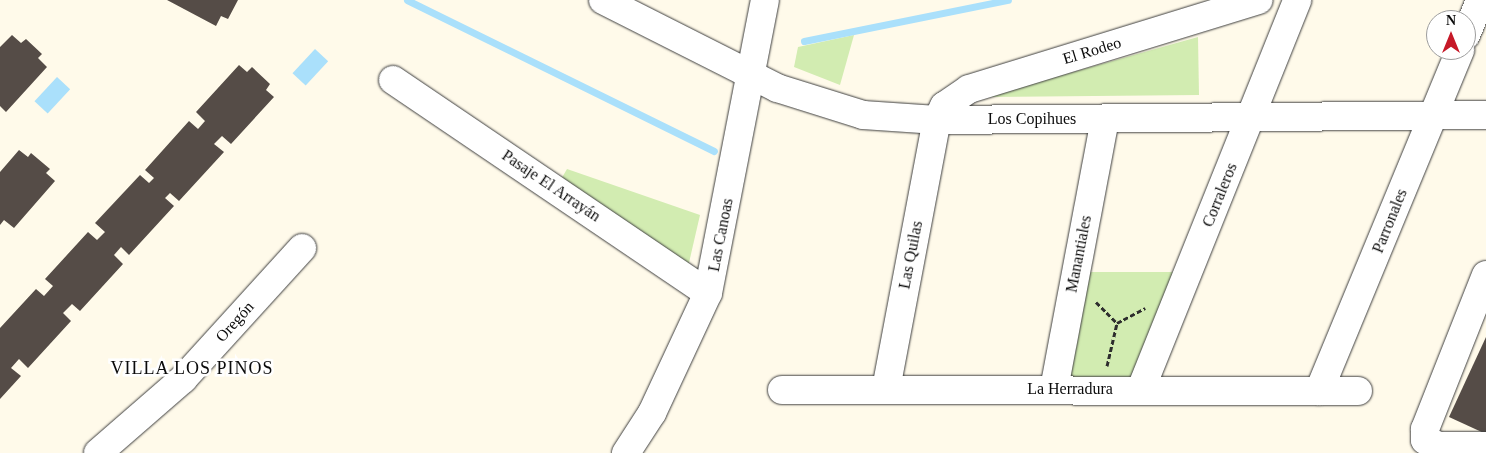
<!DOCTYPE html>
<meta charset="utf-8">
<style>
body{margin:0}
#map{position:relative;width:1486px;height:453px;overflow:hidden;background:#fffaea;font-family:"Times New Roman",serif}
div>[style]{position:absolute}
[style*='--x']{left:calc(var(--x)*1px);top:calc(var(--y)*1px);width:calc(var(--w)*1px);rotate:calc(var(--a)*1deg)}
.green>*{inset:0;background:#d2ecb1}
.water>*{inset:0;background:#aae0fb;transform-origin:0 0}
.stream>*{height:7px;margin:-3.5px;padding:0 3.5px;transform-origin:3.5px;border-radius:3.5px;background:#aae0fb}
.building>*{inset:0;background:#554c47}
.path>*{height:3px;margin-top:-1.5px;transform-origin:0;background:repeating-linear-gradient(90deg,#2d2d2d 0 5px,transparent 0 7.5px)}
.roads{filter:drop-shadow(0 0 1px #3e3e3e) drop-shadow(0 0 1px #3e3e3e)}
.minor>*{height:28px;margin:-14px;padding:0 14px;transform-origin:14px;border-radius:14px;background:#fff}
span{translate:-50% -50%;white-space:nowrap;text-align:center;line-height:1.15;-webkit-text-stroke:5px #fff;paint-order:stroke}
.street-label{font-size:16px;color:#0b0b0b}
.neighbourhood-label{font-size:18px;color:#0b0b0b;letter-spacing:1px}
.north{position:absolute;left:1426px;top:10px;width:50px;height:50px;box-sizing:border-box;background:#fff;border:1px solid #9d9d9d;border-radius:50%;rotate:0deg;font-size:14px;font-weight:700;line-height:20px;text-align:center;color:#0b0b0b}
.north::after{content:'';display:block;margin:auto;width:18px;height:22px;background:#c61928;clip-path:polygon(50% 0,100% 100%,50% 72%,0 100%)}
</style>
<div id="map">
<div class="green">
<i style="clip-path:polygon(854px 35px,840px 85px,794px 67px,798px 47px)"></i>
<i style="clip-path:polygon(1198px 37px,1199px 95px,984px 97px)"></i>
<i style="clip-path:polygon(567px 169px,700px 215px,688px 267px,560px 181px)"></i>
<i style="clip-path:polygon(1089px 272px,1176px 272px,1131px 378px,1070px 378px)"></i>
</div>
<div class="water">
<i style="left:315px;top:49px;width:18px;height:33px;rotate:43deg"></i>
<i style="left:57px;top:77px;width:18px;height:33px;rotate:43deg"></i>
</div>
<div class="stream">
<i style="--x:407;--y:0;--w:342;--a:26.2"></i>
<i style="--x:804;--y:41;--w:208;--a:-11.4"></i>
</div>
<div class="building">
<i style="clip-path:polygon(167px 0,238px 0,228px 19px,221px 16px,216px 26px)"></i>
<i style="clip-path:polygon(12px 35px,21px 43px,26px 39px,42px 54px,38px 58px,47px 67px,6px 112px,0 106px,0 47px)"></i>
<i style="clip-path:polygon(239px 65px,247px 72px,252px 67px,270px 84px,266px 90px,274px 97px,231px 144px,222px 136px,214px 144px,224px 152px,179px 201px,170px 193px,165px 198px,174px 206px,129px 255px,121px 247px,114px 255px,123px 264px,80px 311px,72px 304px,63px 313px,71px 321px,28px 368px,19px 359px,11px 368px,21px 376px,0 399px,0 328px,36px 289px,44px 296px,53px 286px,45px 279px,88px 232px,97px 240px,105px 232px,95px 223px,140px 175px,149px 183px,154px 178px,145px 170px,189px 121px,198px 129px,205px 121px,196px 112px)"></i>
<i style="clip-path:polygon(19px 150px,28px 157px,31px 153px,50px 169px,46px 173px,55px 181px,14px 228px,4px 220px,0 225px,0 172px)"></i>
<i style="clip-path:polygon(1486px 337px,1486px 434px,1449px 417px)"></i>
</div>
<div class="path">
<i style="--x:1096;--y:302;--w:30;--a:45"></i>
<i style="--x:1107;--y:366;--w:44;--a:-76.9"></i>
<i style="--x:1117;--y:323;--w:32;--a:-28"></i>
</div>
<div class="roads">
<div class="minor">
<i style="--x:603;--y:0;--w:195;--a:26.8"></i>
<i style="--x:777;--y:88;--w:90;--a:17.4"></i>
<i style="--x:863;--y:115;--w:74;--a:3.9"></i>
<i style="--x:937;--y:120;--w:549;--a:-0.52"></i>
<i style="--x:1466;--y:35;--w:38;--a:-68"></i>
<i style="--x:393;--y:80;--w:380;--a:34.1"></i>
<i style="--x:1486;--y:275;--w:166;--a:111.6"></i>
<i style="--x:1425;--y:429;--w:11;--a:90"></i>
<i style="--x:1425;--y:440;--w:15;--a:23"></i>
<i style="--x:1439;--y:446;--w:47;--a:0"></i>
<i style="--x:886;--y:389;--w:274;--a:-79.3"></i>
<i style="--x:937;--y:120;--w:16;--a:-63"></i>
<i style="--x:944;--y:106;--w:30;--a:-34"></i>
<i style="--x:969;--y:89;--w:303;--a:-17.1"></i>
<i style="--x:1054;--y:389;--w:275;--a:-79.3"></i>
<i style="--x:1141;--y:389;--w:419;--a:-68.1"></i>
<i style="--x:782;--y:390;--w:576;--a:0.1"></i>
<i style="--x:1319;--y:391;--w:369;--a:-67.5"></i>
<i style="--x:98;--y:453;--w:113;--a:-41"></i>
<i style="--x:183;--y:379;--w:177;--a:-47.7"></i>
<i style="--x:626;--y:453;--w:48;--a:-57"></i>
<i style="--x:652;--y:413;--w:132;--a:-65"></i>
<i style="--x:708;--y:293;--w:298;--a:-79"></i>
</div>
</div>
<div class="street-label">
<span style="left:1092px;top:51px;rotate:-17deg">El Rodeo</span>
<span style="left:1032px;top:119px">Los Copihues</span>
<span style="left:551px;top:186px;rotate:34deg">Pasaje El Arrayán</span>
<span style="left:1220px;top:195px;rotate:-68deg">Corraleros</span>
<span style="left:1390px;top:221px;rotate:-68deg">Parronales</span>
<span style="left:721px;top:235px;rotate:-79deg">Las Canoas</span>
<span style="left:1079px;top:254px;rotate:-79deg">Manantiales</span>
<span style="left:911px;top:255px;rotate:-79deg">Las Quilas</span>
<span style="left:235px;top:322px;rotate:-48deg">Oregón</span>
<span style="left:1070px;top:389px">La Herradura</span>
</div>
<div class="neighbourhood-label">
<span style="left:192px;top:368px">VILLA LOS PINOS</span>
</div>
<div class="north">N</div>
</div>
